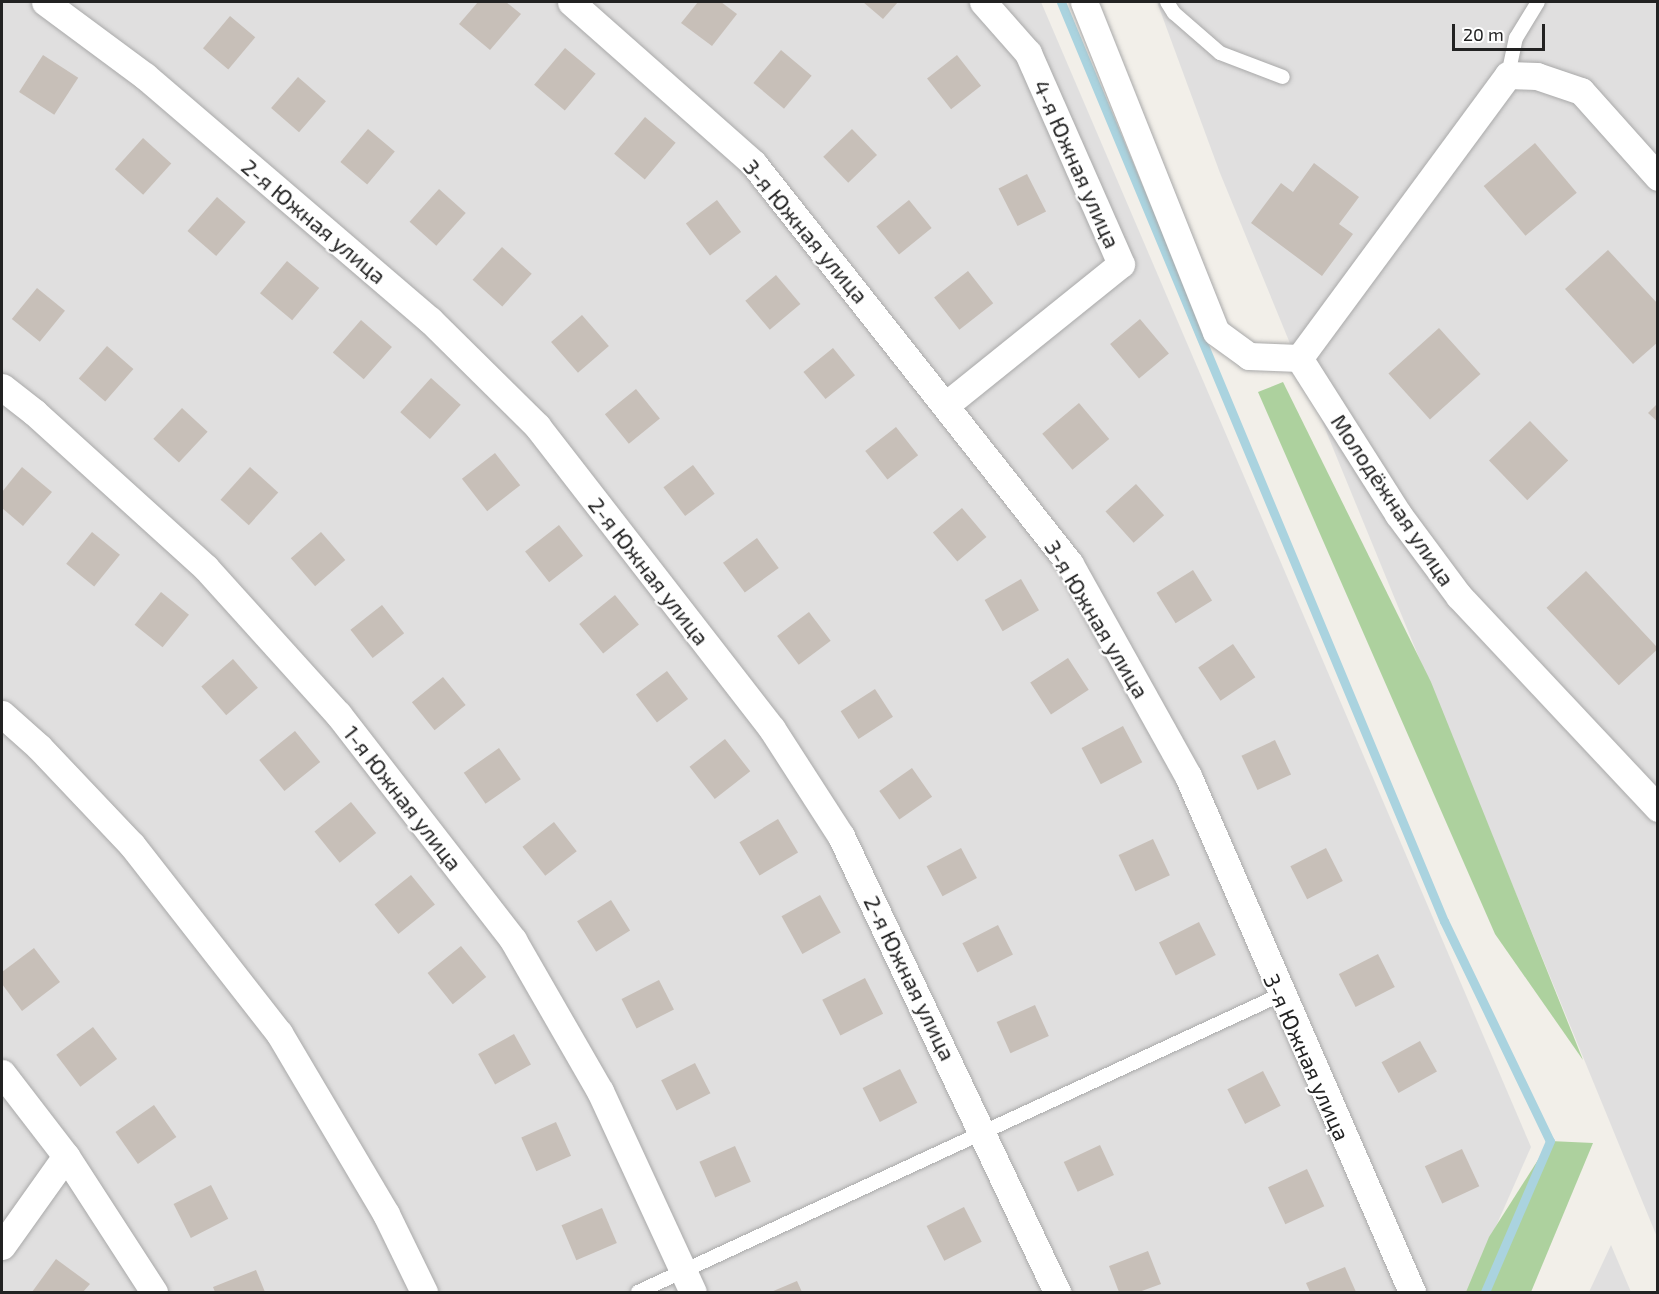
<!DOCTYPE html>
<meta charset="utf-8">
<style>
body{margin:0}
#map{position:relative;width:1659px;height:1294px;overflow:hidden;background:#f2efe9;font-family:"Exo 2",sans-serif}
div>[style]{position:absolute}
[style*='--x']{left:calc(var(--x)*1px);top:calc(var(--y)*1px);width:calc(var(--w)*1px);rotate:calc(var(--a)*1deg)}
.residential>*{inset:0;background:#e0dfdf}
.forest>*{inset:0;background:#add19e}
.stream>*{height:9px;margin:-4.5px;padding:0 4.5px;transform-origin:4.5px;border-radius:4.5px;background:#aad3df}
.building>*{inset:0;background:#c7bfb8;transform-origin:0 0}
.roads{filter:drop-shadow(0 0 2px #a9a9a9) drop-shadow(0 0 2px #a9a9a9)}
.lane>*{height:14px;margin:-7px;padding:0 7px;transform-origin:7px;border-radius:7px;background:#fff}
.street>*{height:27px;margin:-13.5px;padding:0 13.5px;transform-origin:13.5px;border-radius:13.5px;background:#fff}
span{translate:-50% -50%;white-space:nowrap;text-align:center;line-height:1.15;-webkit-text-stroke:4.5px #fff;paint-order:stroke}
.street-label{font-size:22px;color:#222}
.frame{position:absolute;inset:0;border:3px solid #222;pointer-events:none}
.scale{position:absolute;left:1452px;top:24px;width:93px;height:27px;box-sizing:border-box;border:3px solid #222;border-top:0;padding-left:8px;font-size:18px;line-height:21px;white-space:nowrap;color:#222;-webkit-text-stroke:4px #fff;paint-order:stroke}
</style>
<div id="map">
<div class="residential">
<i style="clip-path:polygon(2px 2px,1041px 2px,1531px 1147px,1467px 1292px,2px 1292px)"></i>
<i style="clip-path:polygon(1157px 2px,1657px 2px,1657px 1237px,1220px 173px)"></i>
<i style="clip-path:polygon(1611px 1245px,1631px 1292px,1589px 1292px)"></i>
</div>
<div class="forest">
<i style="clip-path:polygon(1283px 382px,1431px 682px,1583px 1060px,1495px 934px,1258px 392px)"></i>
<i style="clip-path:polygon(1550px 1141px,1593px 1143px,1531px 1292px,1466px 1292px,1489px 1237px)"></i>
</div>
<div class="stream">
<i style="--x:1061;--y:2;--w:996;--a:67.38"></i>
<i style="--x:1444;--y:921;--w:244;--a:64.3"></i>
<i style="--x:1550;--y:1141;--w:164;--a:113.3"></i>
</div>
<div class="building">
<i style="clip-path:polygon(478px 2px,506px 2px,521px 14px,490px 50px,459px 24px)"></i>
<i style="clip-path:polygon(698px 2px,721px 2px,737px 14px,712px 46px,681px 23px)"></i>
<i style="clip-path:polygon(863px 2px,898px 2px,883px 19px)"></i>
<i style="left:230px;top:16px;width:33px;height:42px;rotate:40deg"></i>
<i style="left:565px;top:48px;width:40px;height:48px;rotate:40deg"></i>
<i style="left:781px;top:50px;width:40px;height:43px;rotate:40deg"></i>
<i style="left:43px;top:55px;width:42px;height:44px;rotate:33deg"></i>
<i style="left:957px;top:55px;width:39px;height:38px;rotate:52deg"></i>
<i style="left:298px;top:77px;width:37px;height:41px;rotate:41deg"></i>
<i style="left:645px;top:117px;width:40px;height:48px;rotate:40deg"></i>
<i style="left:368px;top:129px;width:35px;height:43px;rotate:40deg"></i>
<i style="left:852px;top:129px;width:36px;height:40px;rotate:46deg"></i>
<i style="left:143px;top:138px;width:38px;height:42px;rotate:42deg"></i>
<i style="left:1535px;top:143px;width:65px;height:67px;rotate:50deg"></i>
<i style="clip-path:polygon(1314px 163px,1359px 197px,1339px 224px,1353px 234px,1322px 276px,1251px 223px,1281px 183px,1293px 192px)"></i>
<i style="left:1027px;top:174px;width:42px;height:32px;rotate:63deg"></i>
<i style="left:439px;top:189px;width:36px;height:44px;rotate:42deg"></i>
<i style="left:217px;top:197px;width:38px;height:45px;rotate:41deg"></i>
<i style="left:717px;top:200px;width:40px;height:39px;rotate:53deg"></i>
<i style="left:909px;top:200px;width:36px;height:42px;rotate:51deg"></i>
<i style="left:502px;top:247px;width:40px;height:44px;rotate:42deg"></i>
<i style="clip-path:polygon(1608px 250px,1658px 304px,1658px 342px,1633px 364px,1565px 289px)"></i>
<i style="left:287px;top:261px;width:42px;height:42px;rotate:40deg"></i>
<i style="left:968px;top:271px;width:41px;height:43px;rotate:52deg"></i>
<i style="left:776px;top:275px;width:38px;height:40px;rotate:50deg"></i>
<i style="left:37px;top:288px;width:36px;height:40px;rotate:39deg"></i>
<i style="left:582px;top:315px;width:41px;height:41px;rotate:49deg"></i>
<i style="left:1140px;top:319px;width:45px;height:39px;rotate:50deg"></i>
<i style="left:361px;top:320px;width:41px;height:43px;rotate:41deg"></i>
<i style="left:1439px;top:328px;width:62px;height:68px;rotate:48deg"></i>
<i style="left:107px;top:346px;width:35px;height:43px;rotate:41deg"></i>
<i style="left:833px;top:348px;width:35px;height:38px;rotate:51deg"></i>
<i style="left:431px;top:378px;width:40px;height:46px;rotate:42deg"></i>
<i style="left:636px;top:389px;width:38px;height:40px;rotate:51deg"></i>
<i style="left:1079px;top:403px;width:47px;height:48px;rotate:50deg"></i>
<i style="clip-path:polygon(1658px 403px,1658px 422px,1648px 413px)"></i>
<i style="left:182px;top:408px;width:35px;height:42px;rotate:43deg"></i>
<i style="left:1530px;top:421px;width:55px;height:57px;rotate:46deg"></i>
<i style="left:896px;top:427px;width:36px;height:39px;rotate:52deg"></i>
<i style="left:495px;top:453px;width:41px;height:42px;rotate:52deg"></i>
<i style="left:693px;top:465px;width:36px;height:37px;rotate:53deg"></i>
<i style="clip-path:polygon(22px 467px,52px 492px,23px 526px,2px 508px,2px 492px)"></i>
<i style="left:250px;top:467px;width:38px;height:44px;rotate:42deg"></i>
<i style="left:1136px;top:484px;width:42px;height:41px;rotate:48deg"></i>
<i style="left:962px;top:508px;width:38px;height:38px;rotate:50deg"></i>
<i style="left:559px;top:525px;width:39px;height:43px;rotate:52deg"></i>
<i style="left:92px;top:532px;width:36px;height:41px;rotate:39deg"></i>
<i style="left:321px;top:532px;width:37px;height:40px;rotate:49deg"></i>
<i style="left:757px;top:538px;width:37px;height:42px;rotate:54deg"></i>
<i style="left:1193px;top:570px;width:36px;height:43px;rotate:58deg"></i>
<i style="left:1586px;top:571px;width:106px;height:54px;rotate:47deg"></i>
<i style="left:1021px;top:579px;width:36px;height:42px;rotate:60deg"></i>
<i style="left:161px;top:592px;width:36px;height:42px;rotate:39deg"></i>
<i style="left:615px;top:595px;width:38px;height:46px;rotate:51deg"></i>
<i style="left:382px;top:605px;width:36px;height:40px;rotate:52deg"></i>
<i style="left:809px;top:612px;width:36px;height:40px;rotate:53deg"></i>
<i style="left:1233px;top:644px;width:40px;height:42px;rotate:56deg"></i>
<i style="left:1068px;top:658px;width:38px;height:45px;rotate:57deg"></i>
<i style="left:233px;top:659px;width:38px;height:42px;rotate:49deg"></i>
<i style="left:667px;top:671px;width:35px;height:39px;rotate:53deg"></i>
<i style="left:443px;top:677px;width:36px;height:40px;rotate:51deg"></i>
<i style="left:875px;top:689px;width:33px;height:41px;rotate:57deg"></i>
<i style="left:1123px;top:726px;width:41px;height:47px;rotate:62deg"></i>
<i style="left:295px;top:731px;width:40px;height:46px;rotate:51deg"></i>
<i style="left:725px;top:739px;width:41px;height:45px;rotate:52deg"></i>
<i style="left:1275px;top:740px;width:38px;height:37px;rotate:65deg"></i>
<i style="left:499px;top:748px;width:38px;height:43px;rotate:55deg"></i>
<i style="left:912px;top:768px;width:35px;height:40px;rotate:55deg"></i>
<i style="left:351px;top:802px;width:40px;height:47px;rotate:51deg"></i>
<i style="left:778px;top:819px;width:39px;height:45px;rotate:59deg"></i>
<i style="left:554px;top:822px;width:37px;height:40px;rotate:52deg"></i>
<i style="left:1153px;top:839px;width:40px;height:38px;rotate:65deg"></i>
<i style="left:961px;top:848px;width:34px;height:39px;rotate:62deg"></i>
<i style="left:1326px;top:848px;width:37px;height:40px;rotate:63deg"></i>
<i style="left:411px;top:875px;width:38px;height:47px;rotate:51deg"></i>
<i style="left:820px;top:895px;width:43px;height:44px;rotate:61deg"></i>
<i style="left:611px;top:900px;width:36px;height:40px;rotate:58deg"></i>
<i style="left:1199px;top:922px;width:37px;height:45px;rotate:63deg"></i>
<i style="left:998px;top:925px;width:33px;height:40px;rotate:63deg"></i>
<i style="left:461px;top:946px;width:40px;height:43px;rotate:51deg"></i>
<i style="clip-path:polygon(34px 948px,60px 982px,22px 1011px,2px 984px,2px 972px)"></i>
<i style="left:1378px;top:954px;width:37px;height:44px;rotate:63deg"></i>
<i style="left:865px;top:978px;width:40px;height:48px;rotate:63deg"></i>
<i style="left:659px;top:980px;width:33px;height:42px;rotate:63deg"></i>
<i style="left:1035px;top:1005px;width:34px;height:42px;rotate:66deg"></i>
<i style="left:93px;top:1027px;width:40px;height:46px;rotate:53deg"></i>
<i style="left:514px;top:1034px;width:35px;height:41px;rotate:61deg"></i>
<i style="left:1420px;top:1041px;width:35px;height:44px;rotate:61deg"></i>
<i style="left:695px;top:1063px;width:34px;height:38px;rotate:63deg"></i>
<i style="left:900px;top:1069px;width:38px;height:42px;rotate:63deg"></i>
<i style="left:1263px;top:1071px;width:39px;height:40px;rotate:63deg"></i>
<i style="left:154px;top:1105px;width:39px;height:47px;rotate:55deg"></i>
<i style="left:556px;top:1122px;width:37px;height:38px;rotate:66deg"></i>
<i style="left:1100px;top:1145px;width:33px;height:40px;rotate:65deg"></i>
<i style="left:735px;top:1146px;width:39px;height:39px;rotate:66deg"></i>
<i style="left:1462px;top:1149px;width:41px;height:41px;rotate:65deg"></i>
<i style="left:1307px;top:1169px;width:41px;height:43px;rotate:65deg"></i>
<i style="left:211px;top:1185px;width:38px;height:42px;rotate:63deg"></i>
<i style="left:964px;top:1207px;width:39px;height:42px;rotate:63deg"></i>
<i style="left:602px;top:1208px;width:38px;height:44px;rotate:67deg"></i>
<i style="clip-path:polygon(1148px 1251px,1161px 1284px,1139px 1292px,1119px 1292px,1109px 1266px)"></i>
<i style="clip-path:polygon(56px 1259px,90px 1284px,83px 1292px,32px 1292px)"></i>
<i style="clip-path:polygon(1345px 1267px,1356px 1292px,1310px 1292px,1306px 1283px)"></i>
<i style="clip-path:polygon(256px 1270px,265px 1292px,215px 1292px,213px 1287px)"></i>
<i style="clip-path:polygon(797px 1281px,802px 1292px,771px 1292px)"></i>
</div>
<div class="roads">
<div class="lane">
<i style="--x:1167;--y:2;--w:13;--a:58"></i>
<i style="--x:1174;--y:13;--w:61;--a:41"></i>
<i style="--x:1220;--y:53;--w:67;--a:20.9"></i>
<i style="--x:1508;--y:75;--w:38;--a:-78"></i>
<i style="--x:1516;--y:38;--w:42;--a:-58.6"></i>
<i style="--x:638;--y:1292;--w:707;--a:-24.83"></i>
</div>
<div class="street">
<i style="--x:45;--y:2;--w:124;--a:36.5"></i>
<i style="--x:145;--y:76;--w:375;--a:40.6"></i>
<i style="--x:430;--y:320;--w:151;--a:44.7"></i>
<i style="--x:537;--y:426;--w:383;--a:52.2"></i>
<i style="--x:772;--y:729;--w:127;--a:57.2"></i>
<i style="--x:841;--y:836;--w:505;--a:64.65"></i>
<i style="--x:571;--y:2;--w:243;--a:41.5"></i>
<i style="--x:753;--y:163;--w:511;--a:51.67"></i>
<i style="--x:1070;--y:564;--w:243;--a:60.9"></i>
<i style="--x:1188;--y:776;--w:563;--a:66.53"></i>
<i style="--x:1084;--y:2;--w:355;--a:68.2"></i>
<i style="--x:1216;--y:332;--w:41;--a:36"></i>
<i style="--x:1249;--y:356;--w:50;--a:2.3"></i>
<i style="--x:1658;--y:177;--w:115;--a:-131.8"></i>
<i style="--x:1581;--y:91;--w:46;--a:-161.2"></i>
<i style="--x:1537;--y:76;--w:29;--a:-178"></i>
<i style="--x:1508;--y:75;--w:352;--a:126.4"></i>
<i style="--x:1299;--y:358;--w:185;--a:57.6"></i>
<i style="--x:1398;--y:514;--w:102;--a:53.4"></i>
<i style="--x:1459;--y:596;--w:291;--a:46.8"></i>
<i style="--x:2;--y:387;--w:41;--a:38"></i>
<i style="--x:34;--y:412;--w:232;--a:42.2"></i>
<i style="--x:206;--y:568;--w:197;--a:47.9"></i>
<i style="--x:338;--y:714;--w:286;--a:52.2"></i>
<i style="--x:513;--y:940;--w:174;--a:60.1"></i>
<i style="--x:600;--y:1091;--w:221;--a:65.2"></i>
<i style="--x:947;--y:404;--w:223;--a:-38.8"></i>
<i style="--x:1121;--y:264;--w:231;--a:-113.8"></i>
<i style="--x:1028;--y:53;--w:68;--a:-131.4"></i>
<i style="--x:2;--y:714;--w:50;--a:41.7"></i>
<i style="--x:39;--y:747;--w:135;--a:46.5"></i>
<i style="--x:132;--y:845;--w:239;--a:52"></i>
<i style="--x:279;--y:1033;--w:210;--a:59.4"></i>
<i style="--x:386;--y:1214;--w:87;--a:64"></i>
<i style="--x:2;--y:1073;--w:105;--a:52.4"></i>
<i style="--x:66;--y:1156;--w:162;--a:57.1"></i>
<i style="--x:2;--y:1246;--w:110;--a:-54.6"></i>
</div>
</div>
<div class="street-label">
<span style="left:1077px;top:164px;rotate:66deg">4-я Южная улица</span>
<span style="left:314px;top:221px;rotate:40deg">2-я Южная улица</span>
<span style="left:806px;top:231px;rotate:50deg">3-я Южная улица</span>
<span style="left:1393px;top:500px;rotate:56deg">Молодёжная улица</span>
<span style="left:649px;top:571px;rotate:52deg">2-я Южная улица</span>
<span style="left:1097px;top:619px;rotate:59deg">3-я Южная улица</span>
<span style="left:403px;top:798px;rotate:52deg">1-я Южная улица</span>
<span style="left:910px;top:978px;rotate:64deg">2-я Южная улица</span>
<span style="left:1307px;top:1057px;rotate:66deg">3-я Южная улица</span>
</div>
<div class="frame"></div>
<div class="scale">20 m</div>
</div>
